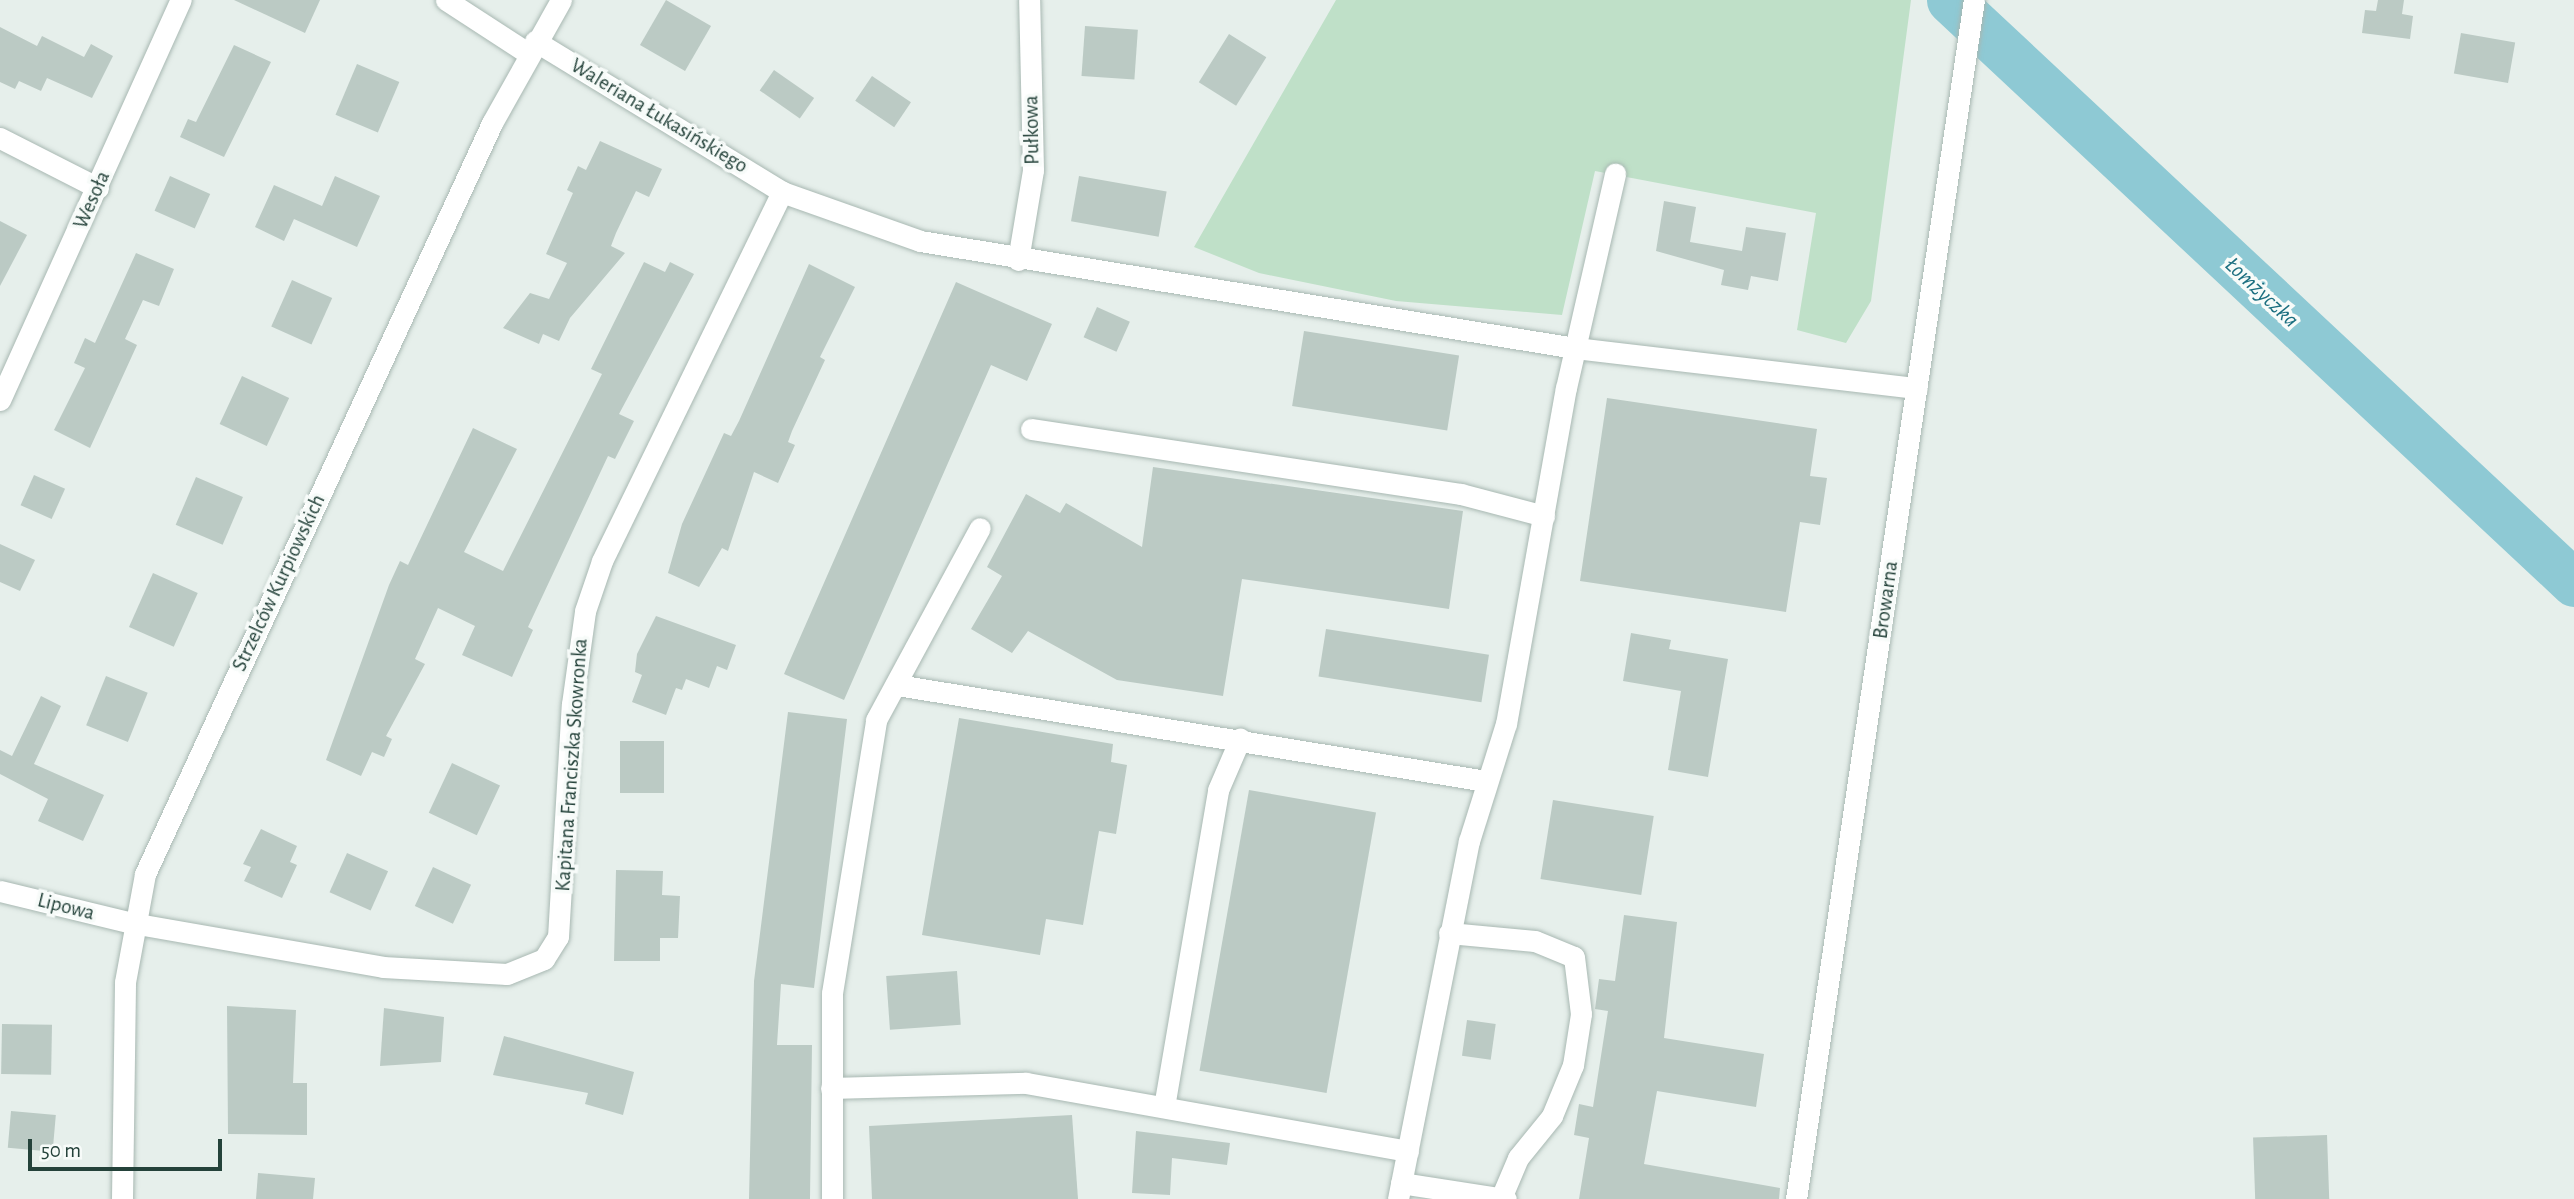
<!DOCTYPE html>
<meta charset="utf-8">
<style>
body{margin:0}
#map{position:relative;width:2574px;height:1199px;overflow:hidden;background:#e6efeb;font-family:"Alegreya Sans",sans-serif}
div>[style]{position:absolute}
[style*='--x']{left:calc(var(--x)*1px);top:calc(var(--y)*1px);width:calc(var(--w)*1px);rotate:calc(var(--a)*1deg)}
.green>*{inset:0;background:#bfe0c8}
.river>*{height:47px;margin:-23.5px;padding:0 23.5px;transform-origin:23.5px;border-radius:23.5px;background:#8ec9d4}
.building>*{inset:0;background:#bbcac4;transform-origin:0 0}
.roads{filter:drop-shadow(0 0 2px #a8b8b2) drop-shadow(0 0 2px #a8b8b2)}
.minor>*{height:21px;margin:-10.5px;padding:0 10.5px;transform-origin:10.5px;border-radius:10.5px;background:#fff}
span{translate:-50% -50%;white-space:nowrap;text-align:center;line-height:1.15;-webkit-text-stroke:7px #f7fbf9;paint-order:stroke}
.street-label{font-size:21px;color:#24423a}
.water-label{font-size:23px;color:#1c6f80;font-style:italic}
.scale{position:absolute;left:28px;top:1139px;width:194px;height:32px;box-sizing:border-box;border:4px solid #24423a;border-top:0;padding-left:9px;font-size:21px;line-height:24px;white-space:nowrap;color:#24423a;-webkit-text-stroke:5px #f7fbf9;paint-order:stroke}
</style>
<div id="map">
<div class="green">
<i style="clip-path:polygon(1336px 0,1911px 0,1871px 301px,1846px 343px,1797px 330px,1816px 213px,1595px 171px,1562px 315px,1396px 301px,1259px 273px,1194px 247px)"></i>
</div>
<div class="river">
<i style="--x:1950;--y:0;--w:854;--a:43.05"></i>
</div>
<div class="building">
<i style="clip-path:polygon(234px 0,320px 0,305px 33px)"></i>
<i style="left:666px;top:0;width:52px;height:52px;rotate:30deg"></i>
<i style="clip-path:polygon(2378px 0,2404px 0,2402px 14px,2413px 16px,2410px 39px,2362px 33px,2365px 10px,2376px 11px)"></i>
<i style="left:1085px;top:26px;width:53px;height:50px;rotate:4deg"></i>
<i style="clip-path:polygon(0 27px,37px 46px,42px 36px,84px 57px,91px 44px,113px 56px,92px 98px,47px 78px,41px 91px,19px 81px,15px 89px,0 82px)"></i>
<i style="left:2461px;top:33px;width:55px;height:41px;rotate:10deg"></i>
<i style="left:1229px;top:34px;width:44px;height:57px;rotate:32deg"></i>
<i style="clip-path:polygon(234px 45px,271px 62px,224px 157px,180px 137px,188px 119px,196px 122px)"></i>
<i style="left:357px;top:64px;width:46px;height:55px;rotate:23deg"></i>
<i style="left:774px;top:70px;width:49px;height:25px;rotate:35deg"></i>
<i style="left:872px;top:76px;width:47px;height:30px;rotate:34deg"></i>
<i style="clip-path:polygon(600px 141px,662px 169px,649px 197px,636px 191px,616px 233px,611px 246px,625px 253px,570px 318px,559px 341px,543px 334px,539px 344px,503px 328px,530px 293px,549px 299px,567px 263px,546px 254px,573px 193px,567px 190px,578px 166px,586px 170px)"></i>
<i style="left:170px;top:176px;width:44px;height:38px;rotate:24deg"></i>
<i style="clip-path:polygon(335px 176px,380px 196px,357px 247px,294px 219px,284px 241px,255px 227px,274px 185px,322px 206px)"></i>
<i style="left:1079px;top:176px;width:89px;height:46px;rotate:10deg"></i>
<i style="clip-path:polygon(1664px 201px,1696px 207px,1690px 242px,1742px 251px,1746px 227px,1786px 233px,1778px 281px,1751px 276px,1748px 290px,1721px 285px,1724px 270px,1656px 251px)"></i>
<i style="clip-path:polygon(0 221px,27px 235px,0 286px)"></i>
<i style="clip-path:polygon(136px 253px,174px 269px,159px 306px,143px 300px,125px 339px,137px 345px,90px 448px,54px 430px,85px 368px,74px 363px,85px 338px,95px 343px)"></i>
<i style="clip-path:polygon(644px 262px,665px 272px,670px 262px,694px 274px,619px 414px,634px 421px,615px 459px,608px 456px,528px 627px,533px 630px,512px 677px,462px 655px,475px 626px,438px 608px,415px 659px,425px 664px,386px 736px,392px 739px,384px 757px,372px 752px,361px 776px,326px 760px,389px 585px,400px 561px,408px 565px,473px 428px,517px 449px,464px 552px,503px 571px,602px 374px,591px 369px)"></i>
<i style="clip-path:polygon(809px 264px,855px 287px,820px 357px,825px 360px,792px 431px,788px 442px,795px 445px,778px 483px,754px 472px,728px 551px,722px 548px,699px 587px,668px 573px,682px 524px,724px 433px,731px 436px,739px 421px)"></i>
<i style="left:292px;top:280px;width:44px;height:51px;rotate:24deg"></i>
<i style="clip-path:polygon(956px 282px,1052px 324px,1027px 381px,991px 365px,844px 700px,784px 674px)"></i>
<i style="left:1097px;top:307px;width:36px;height:33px;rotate:24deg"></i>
<i style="left:1304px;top:331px;width:157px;height:76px;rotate:9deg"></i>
<i style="left:242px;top:376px;width:52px;height:53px;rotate:25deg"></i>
<i style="clip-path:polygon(1607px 398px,1817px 429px,1810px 476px,1827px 478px,1820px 525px,1800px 522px,1786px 612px,1580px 581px)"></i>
<i style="clip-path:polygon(1153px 467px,1463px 511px,1449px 609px,1242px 579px,1223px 696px,1117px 680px,1028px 631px,1012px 653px,971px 629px,1002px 576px,987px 567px,1026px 494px,1060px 513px,1066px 503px,1142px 547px)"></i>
<i style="left:34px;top:475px;width:34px;height:33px;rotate:24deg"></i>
<i style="left:196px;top:477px;width:51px;height:52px;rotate:23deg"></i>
<i style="clip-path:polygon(0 544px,35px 560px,20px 591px,0 582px)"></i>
<i style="left:153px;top:573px;width:49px;height:59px;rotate:24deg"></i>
<i style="clip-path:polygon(656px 616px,736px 645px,727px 670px,717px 666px,709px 688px,686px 679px,682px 690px,676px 688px,666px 715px,632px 702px,642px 675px,635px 672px,637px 654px)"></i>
<i style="left:1326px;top:629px;width:165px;height:48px;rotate:9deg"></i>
<i style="clip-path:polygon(1631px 633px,1671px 640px,1669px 649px,1728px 659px,1708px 777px,1668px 770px,1681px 691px,1623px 681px)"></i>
<i style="left:106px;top:676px;width:45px;height:53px;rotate:22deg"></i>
<i style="clip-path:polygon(41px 696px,61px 706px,34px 764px,104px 795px,83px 841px,38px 821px,48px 799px,0 774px,0 750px,12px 756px)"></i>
<i style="clip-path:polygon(788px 712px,847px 719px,814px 988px,781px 984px,777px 1045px,812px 1045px,810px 1199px,749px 1199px,754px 981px)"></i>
<i style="clip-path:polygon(959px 718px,1113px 744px,1111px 762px,1127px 765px,1116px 834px,1099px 831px,1083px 925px,1046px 919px,1040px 955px,922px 935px)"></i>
<i style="left:620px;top:741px;width:44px;height:52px"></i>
<i style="left:452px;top:763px;width:53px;height:55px;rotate:25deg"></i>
<i style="left:1249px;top:790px;width:129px;height:285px;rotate:10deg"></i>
<i style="left:1553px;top:800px;width:102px;height:80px;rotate:9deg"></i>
<i style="clip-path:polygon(261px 829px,297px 846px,290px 862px,297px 865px,282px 898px,244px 881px,251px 867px,243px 864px)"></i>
<i style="left:347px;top:853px;width:45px;height:43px;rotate:24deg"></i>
<i style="left:433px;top:867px;width:42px;height:43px;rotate:25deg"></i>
<i style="clip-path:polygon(616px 870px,663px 871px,662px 895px,680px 896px,678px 938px,660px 938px,660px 961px,614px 961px)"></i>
<i style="clip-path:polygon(1624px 915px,1677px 922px,1664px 1038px,1764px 1054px,1756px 1107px,1657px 1091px,1644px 1164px,1780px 1188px,1779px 1199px,1579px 1199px,1589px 1138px,1574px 1135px,1579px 1104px,1593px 1107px,1608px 1011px,1595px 1009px,1599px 979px,1615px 981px)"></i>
<i style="left:957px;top:971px;width:54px;height:71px;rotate:86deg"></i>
<i style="clip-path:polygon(227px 1006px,296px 1010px,293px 1083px,307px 1083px,307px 1135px,228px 1134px)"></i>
<i style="clip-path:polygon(384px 1008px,444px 1017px,441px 1062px,380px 1066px)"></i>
<i style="left:1467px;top:1020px;width:29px;height:36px;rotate:8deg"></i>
<i style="left:2px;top:1024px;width:50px;height:50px;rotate:1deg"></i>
<i style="clip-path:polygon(504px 1036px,634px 1072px,623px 1115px,585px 1104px,588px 1093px,493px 1075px)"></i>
<i style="left:11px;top:1111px;width:45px;height:37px;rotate:5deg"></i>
<i style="clip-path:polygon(1072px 1115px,1078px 1199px,872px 1199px,869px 1126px)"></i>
<i style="clip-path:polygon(1136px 1131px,1230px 1143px,1227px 1165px,1172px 1158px,1170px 1195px,1132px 1193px)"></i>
<i style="left:2327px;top:1135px;width:64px;height:74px;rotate:88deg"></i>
<i style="clip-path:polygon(258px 1173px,315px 1178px,313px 1199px,256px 1199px)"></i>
</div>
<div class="roads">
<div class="minor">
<i style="--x:446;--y:0;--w:99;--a:33"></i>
<i style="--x:535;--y:41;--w:289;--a:31.4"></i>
<i style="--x:782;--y:192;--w:146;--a:19.5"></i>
<i style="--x:920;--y:241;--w:664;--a:9.28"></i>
<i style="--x:1575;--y:348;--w:344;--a:6.7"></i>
<i style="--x:0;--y:138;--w:110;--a:27"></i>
<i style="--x:1018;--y:260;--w:91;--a:-80.5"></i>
<i style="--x:1033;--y:170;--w:170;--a:-91.3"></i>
<i style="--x:0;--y:400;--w:439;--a:-65.7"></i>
<i style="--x:1031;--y:429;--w:435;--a:8.6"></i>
<i style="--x:1461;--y:494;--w:86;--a:14.8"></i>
<i style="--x:897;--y:685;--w:597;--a:9.26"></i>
<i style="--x:0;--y:891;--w:136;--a:13.6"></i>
<i style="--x:132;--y:923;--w:255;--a:9.9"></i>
<i style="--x:383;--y:967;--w:124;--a:3.2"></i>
<i style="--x:507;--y:974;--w:40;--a:-22"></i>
<i style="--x:544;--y:959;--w:26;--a:-58"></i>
<i style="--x:558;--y:937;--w:233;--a:-86.6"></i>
<i style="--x:572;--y:704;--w:94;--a:-82"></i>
<i style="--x:585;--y:611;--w:53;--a:-71.2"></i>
<i style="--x:602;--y:561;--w:411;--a:-64"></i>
<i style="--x:1449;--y:933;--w:86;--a:5.3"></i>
<i style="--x:1535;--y:941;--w:42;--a:22.3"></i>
<i style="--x:1574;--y:957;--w:57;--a:83"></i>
<i style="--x:1581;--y:1014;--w:52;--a:98.9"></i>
<i style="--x:1573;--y:1065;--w:55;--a:112.4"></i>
<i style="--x:1552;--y:1116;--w:54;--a:129"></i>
<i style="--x:1518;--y:1158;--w:43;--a:113"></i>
<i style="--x:831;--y:1088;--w:195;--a:-1.5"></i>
<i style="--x:1026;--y:1083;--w:388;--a:10.1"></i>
<i style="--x:1164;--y:1107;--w:322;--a:-80.3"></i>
<i style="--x:1218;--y:790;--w:56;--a:-66.7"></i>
<i style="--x:1401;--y:1183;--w:106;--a:8.7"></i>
<i style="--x:122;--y:1199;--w:217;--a:-89.2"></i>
<i style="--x:125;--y:982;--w:110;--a:-79.5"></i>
<i style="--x:145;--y:874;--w:827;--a:-65.2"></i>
<i style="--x:492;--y:123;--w:141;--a:-60.7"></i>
<i style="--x:832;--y:1199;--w:206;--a:-90"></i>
<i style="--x:832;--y:993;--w:277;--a:-80.8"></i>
<i style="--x:876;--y:720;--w:218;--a:-61.6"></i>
<i style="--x:1398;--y:1199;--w:365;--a:-78.8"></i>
<i style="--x:1469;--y:841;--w:123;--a:-72.5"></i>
<i style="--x:1506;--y:724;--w:341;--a:-79.9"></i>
<i style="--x:1566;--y:388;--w:220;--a:-77.1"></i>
<i style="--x:1796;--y:1199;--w:1212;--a:-81.56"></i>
</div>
</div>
<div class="street-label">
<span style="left:659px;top:116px;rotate:31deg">Waleriana Łukasińskiego</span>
<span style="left:1032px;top:130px;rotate:-91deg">Pułkowa</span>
<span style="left:92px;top:200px;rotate:-66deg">Wesoła</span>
<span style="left:279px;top:583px;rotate:-65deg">Strzelców Kurpiowskich</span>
<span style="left:1886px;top:600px;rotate:-82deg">Browarna</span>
<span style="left:572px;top:765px;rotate:-86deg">Kapitana Franciszka Skowronka</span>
<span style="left:66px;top:907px;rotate:14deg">Lipowa</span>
</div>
<div class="water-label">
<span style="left:2261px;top:293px;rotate:43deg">Łomżyczka</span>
</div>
<div class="scale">50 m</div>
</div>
